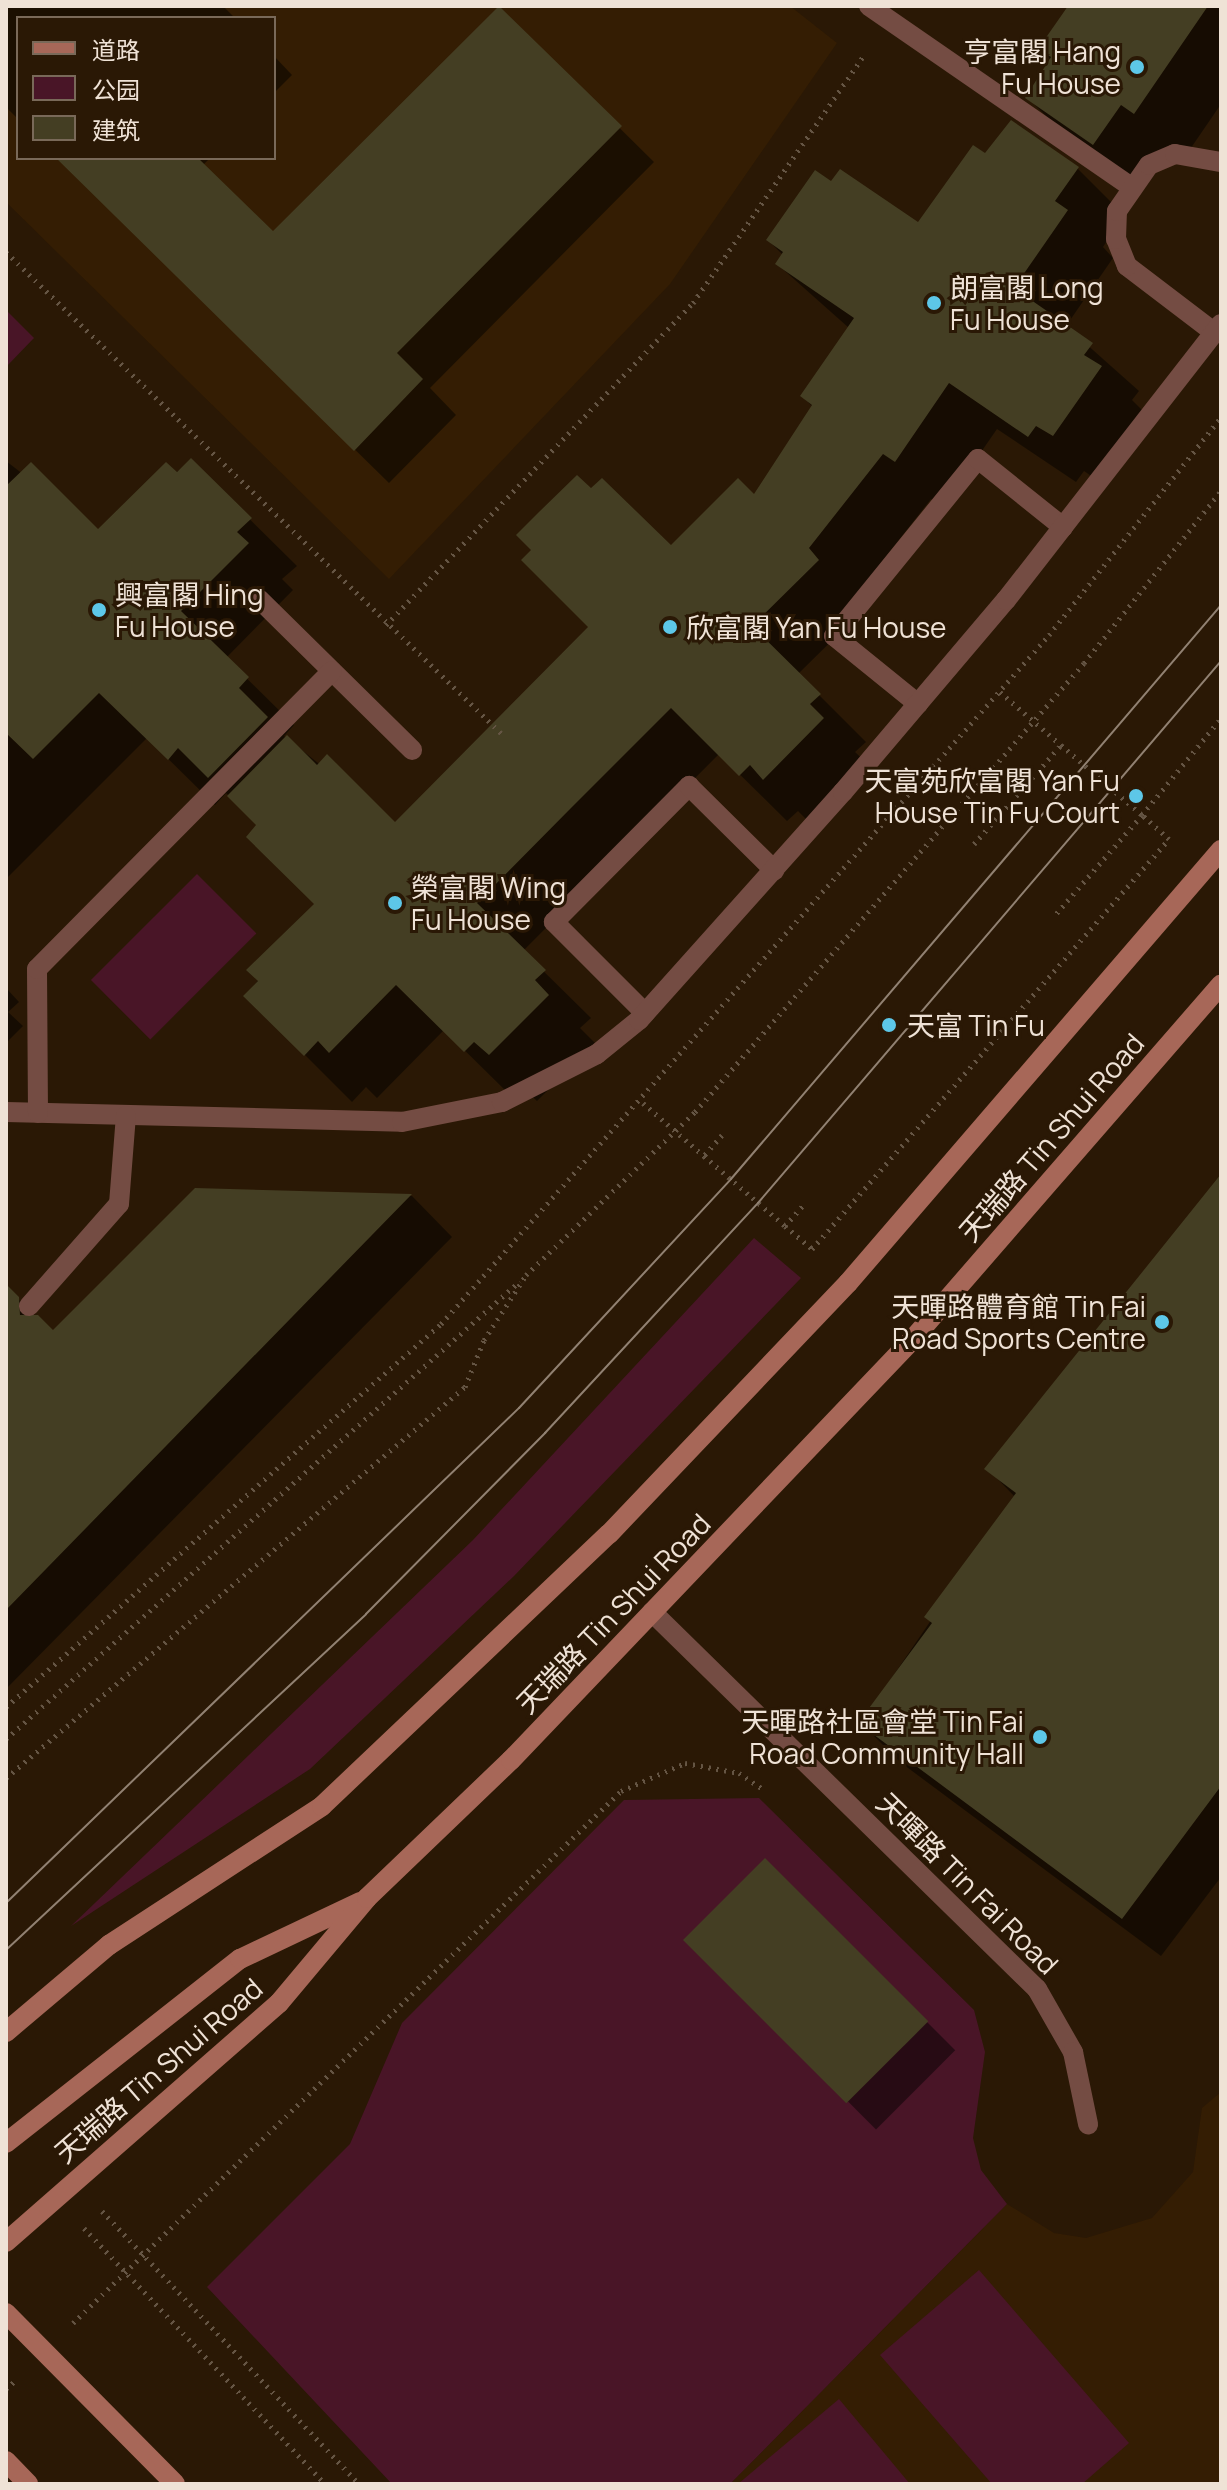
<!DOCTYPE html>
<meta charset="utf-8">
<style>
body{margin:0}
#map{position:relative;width:1227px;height:2490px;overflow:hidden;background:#2a1805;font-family:Manrope,"Noto Sans SC",sans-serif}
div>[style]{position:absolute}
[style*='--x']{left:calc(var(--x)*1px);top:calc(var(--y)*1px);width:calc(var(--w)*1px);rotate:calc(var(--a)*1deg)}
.built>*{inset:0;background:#341d03}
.green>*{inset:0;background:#491527;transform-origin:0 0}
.shadow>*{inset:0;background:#0007;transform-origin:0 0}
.building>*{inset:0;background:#443e23;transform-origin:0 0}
.path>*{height:5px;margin-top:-2.5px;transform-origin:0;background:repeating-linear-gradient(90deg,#655544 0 2px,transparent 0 8px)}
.lane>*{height:20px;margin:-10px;padding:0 10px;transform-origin:10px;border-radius:10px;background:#744c43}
.street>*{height:20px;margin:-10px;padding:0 10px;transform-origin:10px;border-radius:10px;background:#744c43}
.secondary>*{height:20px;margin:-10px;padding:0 10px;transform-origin:10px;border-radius:10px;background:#a76758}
.tram>*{height:2px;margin:-1px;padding:0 1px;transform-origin:1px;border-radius:1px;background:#918172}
.dots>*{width:22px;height:22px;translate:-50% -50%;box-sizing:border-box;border:4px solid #2a1805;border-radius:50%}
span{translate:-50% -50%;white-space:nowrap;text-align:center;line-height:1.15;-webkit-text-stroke:6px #2a1805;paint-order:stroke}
.poi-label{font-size:28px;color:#efe2d6}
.right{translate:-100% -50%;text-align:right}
.left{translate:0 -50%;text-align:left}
.street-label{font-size:28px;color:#efe2d6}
.frame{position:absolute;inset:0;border:8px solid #efe2d6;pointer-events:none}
.legend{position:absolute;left:16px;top:16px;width:260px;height:144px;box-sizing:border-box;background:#2a1805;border:2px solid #796959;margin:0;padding:10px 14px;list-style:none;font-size:24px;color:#efe2d6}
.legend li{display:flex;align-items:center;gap:16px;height:40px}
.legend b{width:40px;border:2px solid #796959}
</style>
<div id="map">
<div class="built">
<i style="clip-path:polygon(evenodd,6px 6px,790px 6px,837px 43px,670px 284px,389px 579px,6px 202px,6px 6px,18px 18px,274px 18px,274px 158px,18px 158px,18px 18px)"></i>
<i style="clip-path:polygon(1221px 2092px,1221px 2484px,730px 2484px,1007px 2204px,1054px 2233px,1086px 2238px,1152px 2218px,1193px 2172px,1202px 2108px)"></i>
</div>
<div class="green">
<i style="clip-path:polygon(6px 310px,34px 338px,6px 367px)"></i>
<i style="left:197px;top:874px;width:84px;height:150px;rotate:45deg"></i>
<i style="clip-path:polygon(754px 1238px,801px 1278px,514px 1576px,310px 1769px,71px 1926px,473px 1540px)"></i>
<i style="clip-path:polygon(759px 1798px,974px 2010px,985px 2052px,973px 2138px,981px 2170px,1007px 2204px,730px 2484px,392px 2484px,207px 2287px,350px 2144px,402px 2023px,624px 1800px)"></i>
<i style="clip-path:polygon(979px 2270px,1129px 2443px,1082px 2484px,992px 2484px,880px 2355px)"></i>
<i style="clip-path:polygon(839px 2399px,910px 2484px,738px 2484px)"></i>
</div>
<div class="shadow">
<i style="clip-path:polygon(6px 6px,223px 6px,235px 18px,18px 18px,18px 119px,6px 107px)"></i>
<i style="clip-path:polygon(1071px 6px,1221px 6px,1221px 104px,1182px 161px,1170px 152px,1142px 192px,1075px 145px,1027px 97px,1051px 60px,1041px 49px)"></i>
<i style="clip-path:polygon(498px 8px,654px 162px,430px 388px,456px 415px,389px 483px,58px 158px,210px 158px,203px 165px,273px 234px)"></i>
<i style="clip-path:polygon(274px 56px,292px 75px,274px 93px)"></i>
<i style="clip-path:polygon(986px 156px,1077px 168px,1124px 215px,1103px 247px,1113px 258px,1066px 326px,1139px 391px,1132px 400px,1147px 415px,1100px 482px,1084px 471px,1076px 482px,997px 429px,943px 507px,931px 499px,855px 596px,865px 608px,798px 674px,866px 742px,855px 752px,870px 766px,812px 825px,798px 811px,787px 821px,719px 754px,523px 951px,591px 1018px,580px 1028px,595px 1043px,537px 1101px,522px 1087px,512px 1097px,444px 1030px,377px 1098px,366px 1087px,352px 1102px,246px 996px,316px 904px,256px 822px,226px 793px,215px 805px,147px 738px,6px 879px,6px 461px,98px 532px,191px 461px,297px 566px,282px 579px,293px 590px,226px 658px,294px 725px,284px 736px,395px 824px,671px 548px,755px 497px,813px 407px,802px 396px,849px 328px,777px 264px,783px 255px,768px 240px,832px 184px,919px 225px)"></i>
<i style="clip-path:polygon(6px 988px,19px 1002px,8px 1012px,23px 1026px,6px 1043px)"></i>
<i style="clip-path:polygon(1221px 1178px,1221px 1877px,1161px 1956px,900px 1762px,861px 1723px,1015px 1497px,987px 1468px)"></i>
<i style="clip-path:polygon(196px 1190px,412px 1196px,452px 1237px,6px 1689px,6px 1287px,53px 1333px)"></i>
<i style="left:765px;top:1860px;width:269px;height:112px;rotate:45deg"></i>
</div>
<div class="building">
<i style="clip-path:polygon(499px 6px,622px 126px,397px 353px,423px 379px,354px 451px,56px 158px,198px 158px,273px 231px)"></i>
<i style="clip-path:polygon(1068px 6px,1208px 6px,1134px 114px,1121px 105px,1093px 145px,1025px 98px,1051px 57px,1038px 49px)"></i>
<i style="clip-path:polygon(1011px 120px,1079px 167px,1055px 201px,1068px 210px,1014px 288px,1093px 343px,1084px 355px,1102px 366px,1053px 436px,1036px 426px,1028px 437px,949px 383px,895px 462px,883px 454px,809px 548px,819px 560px,752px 626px,821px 694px,810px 704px,824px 718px,763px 780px,750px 765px,739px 776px,671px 708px,572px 807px,477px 903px,546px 970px,535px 980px,549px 995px,489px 1055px,474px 1042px,464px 1052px,396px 985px,329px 1053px,318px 1041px,304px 1056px,243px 996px,258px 981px,246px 970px,314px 904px,246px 837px,256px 825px,227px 796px,287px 735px,317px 765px,327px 754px,395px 822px,588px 627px,521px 560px,531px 550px,516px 535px,539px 512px,577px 475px,591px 488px,602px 478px,671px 545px,738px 478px,754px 494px,812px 405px,800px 396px,854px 318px,775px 264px,783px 252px,766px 240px,815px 170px,831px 181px,840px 169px,918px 222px,973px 145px,985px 153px)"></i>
<i style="clip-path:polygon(191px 458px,252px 518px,237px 532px,249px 543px,181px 611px,249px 677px,239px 688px,268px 717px,208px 778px,178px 748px,168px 760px,99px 693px,33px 759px,6px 733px,6px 486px,31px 462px,98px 529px,166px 462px,177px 472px)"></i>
<i style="clip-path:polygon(1221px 1174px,1221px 1786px,1122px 1919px,858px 1723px,932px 1623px,924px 1617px,1016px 1493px,984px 1469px)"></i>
<i style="clip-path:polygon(195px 1188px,412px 1194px,6px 1610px,6px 1284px,19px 1297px,20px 1315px,38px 1315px,53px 1330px)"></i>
<i style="left:765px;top:1858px;width:231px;height:116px;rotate:45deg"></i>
</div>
<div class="path">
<i style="--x:6;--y:252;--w:693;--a:44.18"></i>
<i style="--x:386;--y:625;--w:445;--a:-46.4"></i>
<i style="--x:693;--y:303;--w:303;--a:-55.4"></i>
<i style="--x:1000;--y:692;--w:81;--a:41"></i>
<i style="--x:974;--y:844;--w:132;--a:-48.7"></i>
<i style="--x:1061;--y:745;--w:107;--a:40.8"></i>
<i style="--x:1142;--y:815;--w:133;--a:131"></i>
<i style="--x:643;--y:1103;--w:81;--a:41"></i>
<i style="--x:722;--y:1135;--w:28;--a:131"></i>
<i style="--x:704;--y:1156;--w:107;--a:40.8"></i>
<i style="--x:785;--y:1226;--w:28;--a:-49"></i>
<i style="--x:785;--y:1226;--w:35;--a:40"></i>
<i style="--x:812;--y:1249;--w:544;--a:-48.95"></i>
<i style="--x:1169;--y:839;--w:36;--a:-138"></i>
<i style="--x:1142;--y:815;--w:125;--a:-50.8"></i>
<i style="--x:6;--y:1707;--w:580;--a:-41.36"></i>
<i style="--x:441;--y:1324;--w:919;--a:-48.57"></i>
<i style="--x:1049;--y:635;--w:278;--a:-51.7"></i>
<i style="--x:6;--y:1739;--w:688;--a:-41.7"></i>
<i style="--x:6;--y:1778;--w:603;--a:-40.43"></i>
<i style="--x:465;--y:1387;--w:51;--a:-68"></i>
<i style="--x:484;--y:1340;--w:77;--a:-57.1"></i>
<i style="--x:526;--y:1275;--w:235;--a:-44"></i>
<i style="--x:695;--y:1112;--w:594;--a:-49.1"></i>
<i style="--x:1084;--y:663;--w:220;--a:-51.5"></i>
<i style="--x:102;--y:2211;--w:375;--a:46.7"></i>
<i style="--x:84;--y:2228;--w:352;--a:46.7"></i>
<i style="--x:73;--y:2323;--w:764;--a:-44.15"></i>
<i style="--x:621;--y:1791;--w:70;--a:-23.6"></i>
<i style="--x:685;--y:1763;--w:55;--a:10.5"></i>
<i style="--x:739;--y:1773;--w:29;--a:34"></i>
<i style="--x:6;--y:2389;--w:12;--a:-42"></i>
</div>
<div class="lane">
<i style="--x:869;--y:6;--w:315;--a:34.6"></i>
<i style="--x:1215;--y:333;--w:111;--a:-142.7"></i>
<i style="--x:1127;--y:266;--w:29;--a:-112"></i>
<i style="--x:1116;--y:239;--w:28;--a:-88"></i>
<i style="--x:1117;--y:211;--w:56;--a:-55.2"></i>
<i style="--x:1149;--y:165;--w:28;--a:-23"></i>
<i style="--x:1175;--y:154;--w:47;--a:9.9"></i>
<i style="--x:259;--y:599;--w:215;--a:44.6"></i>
<i style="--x:918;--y:704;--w:108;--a:-141"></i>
<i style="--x:834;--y:636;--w:228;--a:-50.9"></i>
<i style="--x:978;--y:459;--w:109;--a:38.7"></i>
<i style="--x:645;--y:1013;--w:129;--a:-135"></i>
<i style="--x:554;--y:922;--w:192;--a:-45.2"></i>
<i style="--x:689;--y:786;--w:120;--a:44.7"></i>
<i style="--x:6;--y:1112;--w:396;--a:1.4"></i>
<i style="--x:402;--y:1122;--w:102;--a:-11.3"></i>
<i style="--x:502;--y:1102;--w:106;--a:-26.8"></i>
<i style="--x:597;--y:1054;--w:54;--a:-39"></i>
<i style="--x:639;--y:1020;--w:306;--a:-48.2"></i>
<i style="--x:843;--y:792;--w:252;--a:-49.7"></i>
<i style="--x:1006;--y:600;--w:350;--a:-52.1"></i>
<i style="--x:38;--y:1113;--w:144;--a:-90.4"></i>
<i style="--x:37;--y:969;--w:419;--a:-45.3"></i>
<i style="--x:29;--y:1306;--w:136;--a:-48.6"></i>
<i style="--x:119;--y:1204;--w:88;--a:-85.5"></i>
</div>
<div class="street">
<i style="--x:652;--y:1612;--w:539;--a:44.4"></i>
<i style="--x:1037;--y:1989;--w:73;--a:60.3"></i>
<i style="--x:1073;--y:2052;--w:74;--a:78.2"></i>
</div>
<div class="secondary">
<i style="--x:6;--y:2032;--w:135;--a:-40.2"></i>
<i style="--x:109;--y:1945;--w:254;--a:-33.1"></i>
<i style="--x:322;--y:1806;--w:395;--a:-43.5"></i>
<i style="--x:609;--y:1534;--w:347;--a:-46.4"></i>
<i style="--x:848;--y:1283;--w:572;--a:-49.26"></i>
<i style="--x:6;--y:2143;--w:298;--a:-38.2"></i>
<i style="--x:240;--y:1959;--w:133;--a:-25.4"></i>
<i style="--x:6;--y:2242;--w:363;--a:-41.2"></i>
<i style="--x:279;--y:2003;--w:137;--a:-50"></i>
<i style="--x:367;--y:1898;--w:199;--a:-43.8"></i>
<i style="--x:511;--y:1760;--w:581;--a:-46.33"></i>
<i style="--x:912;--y:1340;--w:471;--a:-49"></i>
<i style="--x:6;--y:2313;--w:240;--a:45.3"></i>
<i style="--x:6;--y:2461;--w:32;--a:46"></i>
</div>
<div class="tram">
<i style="--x:6;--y:1903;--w:713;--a:-43.98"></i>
<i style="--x:519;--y:1408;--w:312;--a:-47.2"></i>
<i style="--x:731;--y:1179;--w:755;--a:-49.51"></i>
<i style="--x:6;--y:1950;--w:492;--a:-43"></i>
<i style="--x:366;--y:1614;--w:255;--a:-45.3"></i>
<i style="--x:545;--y:1433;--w:313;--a:-47.2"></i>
<i style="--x:758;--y:1203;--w:713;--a:-49.49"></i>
</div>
<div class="dots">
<i style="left:1137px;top:67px;background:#5dc7e8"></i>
<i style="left:934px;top:303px;background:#5dc7e8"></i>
<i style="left:99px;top:610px;background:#5dc7e8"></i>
<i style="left:670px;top:627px;background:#5dc7e8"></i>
<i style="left:1136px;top:796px;background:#5dc7e8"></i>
<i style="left:395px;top:903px;background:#5dc7e8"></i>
<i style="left:889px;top:1025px;background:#5dc7e8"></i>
<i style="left:1162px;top:1322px;background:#5dc7e8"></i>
<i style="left:1040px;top:1737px;background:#5dc7e8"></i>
</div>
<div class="poi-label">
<span class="right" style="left:1121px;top:67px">亨富閣 Hang<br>Fu House</span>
<span class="left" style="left:950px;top:303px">朗富閣 Long<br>Fu House</span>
<span class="left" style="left:115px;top:610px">興富閣 Hing<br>Fu House</span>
<span class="left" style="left:686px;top:627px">欣富閣 Yan Fu House</span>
<span class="right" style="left:1120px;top:796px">天富苑欣富閣 Yan Fu<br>House Tin Fu Court</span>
<span class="left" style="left:411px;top:903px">榮富閣 Wing<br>Fu House</span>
<span class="left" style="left:907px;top:1025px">天富 Tin Fu</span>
<span class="right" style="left:1146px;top:1322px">天暉路體育館 Tin Fai<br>Road Sports Centre</span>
<span class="right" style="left:1024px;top:1737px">天暉路社區會堂 Tin Fai<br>Road Community Hall</span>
</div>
<div class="street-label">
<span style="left:1051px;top:1137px;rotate:-49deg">天瑞路 Tin Shui Road</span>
<span style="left:613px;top:1613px;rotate:-46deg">天瑞路 Tin Shui Road</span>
<span style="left:968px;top:1883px;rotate:45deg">天暉路 Tin Fai Road</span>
<span style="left:158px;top:2070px;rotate:-41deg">天瑞路 Tin Shui Road</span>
</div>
<div class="frame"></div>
<ul class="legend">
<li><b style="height:10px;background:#a76758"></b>道路</li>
<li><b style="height:22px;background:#491527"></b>公园</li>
<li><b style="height:22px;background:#443e23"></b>建筑</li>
</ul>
</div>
